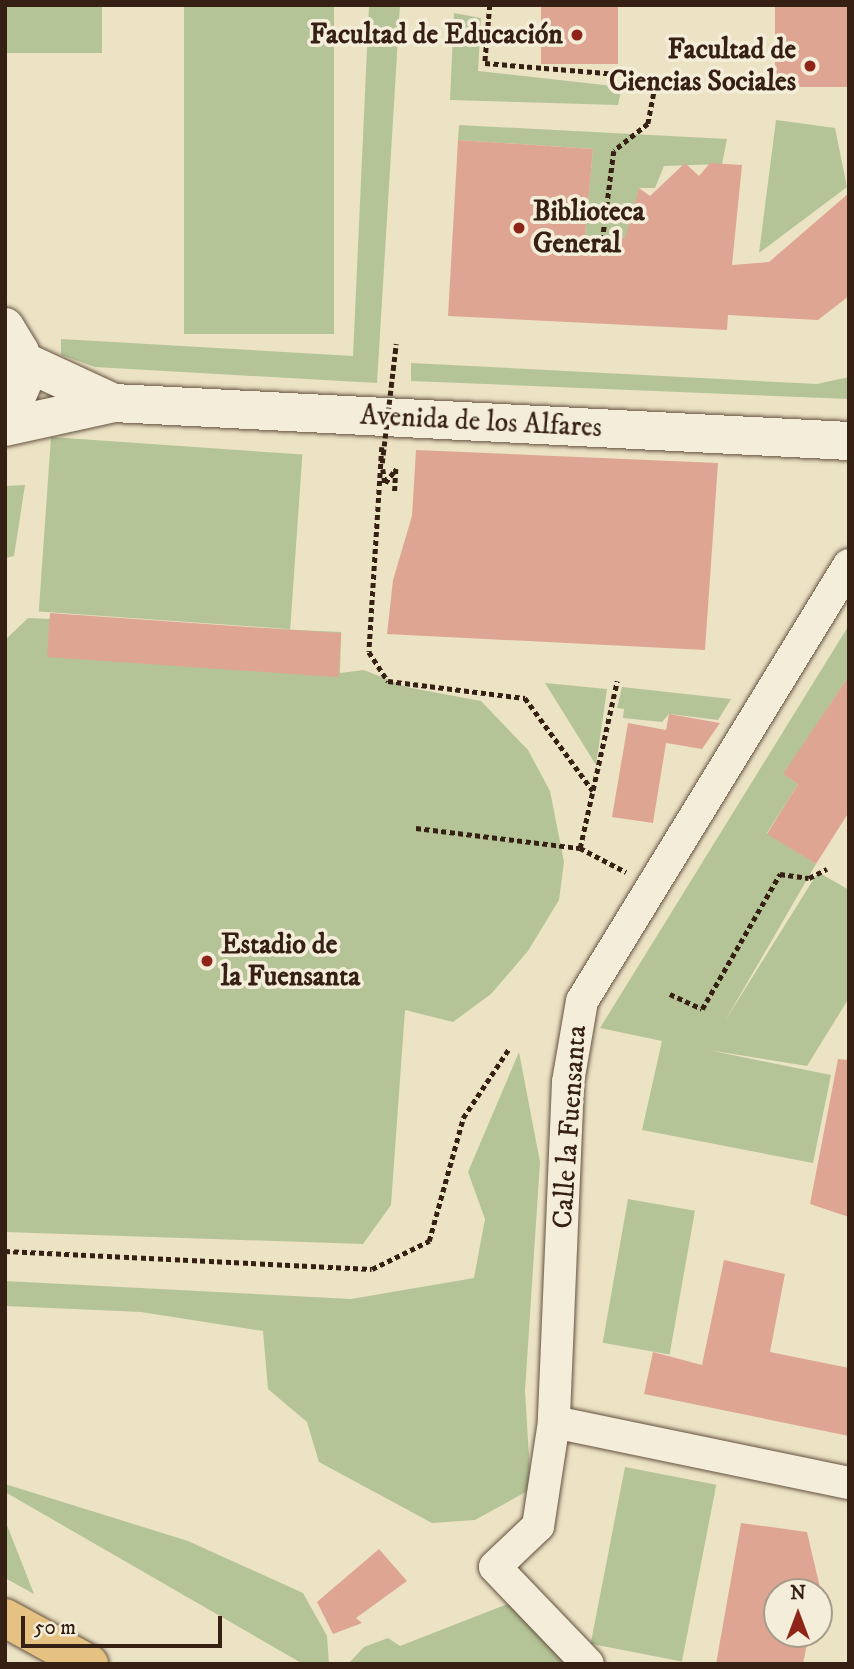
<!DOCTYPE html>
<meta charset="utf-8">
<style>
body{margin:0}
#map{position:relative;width:854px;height:1669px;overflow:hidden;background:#ece3c5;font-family:"IM FELL DW Pica",serif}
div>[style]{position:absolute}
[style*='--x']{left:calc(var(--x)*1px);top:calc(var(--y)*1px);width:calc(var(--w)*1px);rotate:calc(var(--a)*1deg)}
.green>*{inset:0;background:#b4c497;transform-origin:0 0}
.building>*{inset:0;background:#dea692;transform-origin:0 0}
.path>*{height:4.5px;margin-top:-2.25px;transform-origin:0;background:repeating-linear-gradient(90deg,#362013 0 5px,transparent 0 8.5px)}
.roads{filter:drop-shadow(0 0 2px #645140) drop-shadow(0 0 2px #645140)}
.street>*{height:32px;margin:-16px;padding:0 16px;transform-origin:16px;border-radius:16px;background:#f3edd9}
.secondary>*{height:38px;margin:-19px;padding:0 19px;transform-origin:19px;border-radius:19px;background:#f3edd9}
.primary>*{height:38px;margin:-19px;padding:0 19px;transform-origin:19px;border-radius:19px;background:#e6c282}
.path-bridge>*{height:4.5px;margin-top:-2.25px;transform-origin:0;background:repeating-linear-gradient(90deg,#362013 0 5px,transparent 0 8.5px)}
.dots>*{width:19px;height:19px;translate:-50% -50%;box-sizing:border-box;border:4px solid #f3edd9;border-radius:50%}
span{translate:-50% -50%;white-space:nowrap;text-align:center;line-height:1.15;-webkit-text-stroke:7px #f3edd9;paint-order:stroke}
.poi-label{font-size:28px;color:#362013;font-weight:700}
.right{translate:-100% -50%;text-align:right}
.left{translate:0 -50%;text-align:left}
.street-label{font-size:28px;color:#362013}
.frame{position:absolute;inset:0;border:7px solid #362013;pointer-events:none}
.north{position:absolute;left:763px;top:1578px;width:70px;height:70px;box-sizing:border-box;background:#f3edd9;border:2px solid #a79b8a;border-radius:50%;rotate:0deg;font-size:19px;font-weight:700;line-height:28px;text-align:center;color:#362013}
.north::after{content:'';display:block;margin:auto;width:24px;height:32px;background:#8f2418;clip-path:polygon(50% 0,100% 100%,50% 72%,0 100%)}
.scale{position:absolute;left:21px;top:1616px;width:201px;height:32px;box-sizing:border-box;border:4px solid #362013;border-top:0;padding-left:9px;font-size:21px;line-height:24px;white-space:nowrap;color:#362013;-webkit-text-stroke:5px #f3edd9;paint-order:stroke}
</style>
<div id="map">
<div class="green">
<i style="left:5px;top:5px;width:97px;height:48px"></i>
<i style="left:184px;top:5px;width:150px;height:329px"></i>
<i style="clip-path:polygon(369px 5px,400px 5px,377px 383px,95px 367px,61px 355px,61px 339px,353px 356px)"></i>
<i style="clip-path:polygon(454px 13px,481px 18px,478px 71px,622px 87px,618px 105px,450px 100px)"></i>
<i style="clip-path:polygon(776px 120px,835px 128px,847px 187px,759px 253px)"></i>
<i style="clip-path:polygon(459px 125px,727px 139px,722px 164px,664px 166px,655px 188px,639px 188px,628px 238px,585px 236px,593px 149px,458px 140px)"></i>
<i style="clip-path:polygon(411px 363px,817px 384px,849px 377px,849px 399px,411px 381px)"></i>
<i style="left:51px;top:437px;width:252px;height:175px;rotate:4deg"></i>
<i style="clip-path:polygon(25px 485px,14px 556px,5px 558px,5px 486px)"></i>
<i style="clip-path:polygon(28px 618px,341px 632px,340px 673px,364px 670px,406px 687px,481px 701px,528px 750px,550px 791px,564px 862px,559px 900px,528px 951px,491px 994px,453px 1022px,405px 1010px,391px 1205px,363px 1244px,5px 1232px,5px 640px)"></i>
<i style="clip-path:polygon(849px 625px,849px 676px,784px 774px,798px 784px,767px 833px,816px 864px,725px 1021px,818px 872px,849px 890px,849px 998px,807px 1066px,708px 1050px,831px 1075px,813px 1163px,642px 1130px,662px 1041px,600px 1028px)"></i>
<i style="clip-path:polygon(545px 683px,607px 689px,596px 765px)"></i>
<i style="clip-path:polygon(622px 687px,731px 699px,718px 720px,669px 714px,662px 722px,623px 718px,624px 709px,617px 708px)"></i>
<i style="clip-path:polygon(519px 1052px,540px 1162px,525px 1391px,531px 1489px,475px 1520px,432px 1523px,319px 1462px,307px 1422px,268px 1389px,263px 1331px,141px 1312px,5px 1306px,5px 1281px,351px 1299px,474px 1278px,485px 1219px,468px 1172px)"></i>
<i style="left:628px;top:1199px;width:68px;height:146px;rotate:10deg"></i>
<i style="left:625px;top:1467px;width:93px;height:180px;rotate:11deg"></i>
<i style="clip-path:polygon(5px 1484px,188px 1541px,303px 1593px,327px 1636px,329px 1664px,303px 1664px,5px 1492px)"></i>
<i style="clip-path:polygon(5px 1520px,34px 1594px,5px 1578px)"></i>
<i style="clip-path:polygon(510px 1603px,578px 1664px,348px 1664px,364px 1647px,388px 1638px,400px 1646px)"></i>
</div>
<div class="building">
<i style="left:541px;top:5px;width:77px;height:59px"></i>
<i style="left:775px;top:5px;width:74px;height:82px"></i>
<i style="clip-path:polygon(458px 140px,593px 149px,585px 236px,625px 238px,639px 188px,650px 196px,685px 163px,699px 176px,710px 163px,742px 165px,732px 265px,769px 262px,849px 193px,849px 296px,818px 320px,728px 315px,727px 330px,448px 316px)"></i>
<i style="clip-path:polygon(416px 450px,718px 463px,705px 650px,387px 634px,393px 580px,412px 516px)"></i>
<i style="left:50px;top:613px;width:292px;height:44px;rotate:4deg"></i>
<i style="clip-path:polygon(849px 676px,849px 812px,816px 864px,767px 834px,798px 784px,783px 774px)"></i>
<i style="clip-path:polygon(669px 714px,720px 723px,702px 749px,666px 743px,653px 823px,612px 817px,628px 723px,666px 730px)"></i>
<i style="clip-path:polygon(838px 1059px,849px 1060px,849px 1217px,810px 1204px)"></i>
<i style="clip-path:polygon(724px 1260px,785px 1274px,770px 1352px,849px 1368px,849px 1436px,644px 1394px,653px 1352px,702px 1365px)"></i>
<i style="clip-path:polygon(741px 1523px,807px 1532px,821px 1592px,777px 1592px,777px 1634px,809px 1634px,803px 1664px,716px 1664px)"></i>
<i style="clip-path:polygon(379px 1549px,407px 1581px,356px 1618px,362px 1623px,333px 1634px,317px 1602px)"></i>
</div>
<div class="path">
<i style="--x:490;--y:5;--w:58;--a:94.9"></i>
<i style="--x:485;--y:63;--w:173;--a:4.7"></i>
<i style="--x:657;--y:77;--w:48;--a:100.8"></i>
<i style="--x:648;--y:124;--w:43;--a:141.5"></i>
<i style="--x:614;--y:151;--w:87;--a:97.3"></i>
<i style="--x:382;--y:447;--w:205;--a:93.6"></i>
<i style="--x:369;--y:652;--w:35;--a:57"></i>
<i style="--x:388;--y:681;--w:138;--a:7.1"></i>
<i style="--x:525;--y:698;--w:115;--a:53.8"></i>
<i style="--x:383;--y:469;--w:14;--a:82"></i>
<i style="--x:385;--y:483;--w:18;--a:-52"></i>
<i style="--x:396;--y:469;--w:22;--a:93"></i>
<i style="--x:416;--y:828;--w:165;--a:7"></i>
<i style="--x:580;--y:848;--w:52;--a:27.6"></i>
<i style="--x:580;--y:848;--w:171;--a:-77.5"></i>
<i style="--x:670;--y:994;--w:35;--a:25"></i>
<i style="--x:702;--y:1009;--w:156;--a:-60"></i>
<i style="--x:780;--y:874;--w:29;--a:8"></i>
<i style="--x:809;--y:878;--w:20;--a:-27"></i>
<i style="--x:5;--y:1251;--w:367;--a:2.8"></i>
<i style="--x:372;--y:1269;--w:64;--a:-26.2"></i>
<i style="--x:429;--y:1241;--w:128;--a:-74.5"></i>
<i style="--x:463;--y:1118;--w:82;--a:-56.5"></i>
</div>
<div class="roads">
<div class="street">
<i style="--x:849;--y:565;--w:511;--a:121.48"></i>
<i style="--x:582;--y:1001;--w:82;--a:99.8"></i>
<i style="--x:568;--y:1082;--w:340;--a:92.4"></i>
<i style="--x:554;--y:1422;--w:301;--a:11.7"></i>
<i style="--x:554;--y:1422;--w:105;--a:98.7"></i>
<i style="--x:538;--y:1526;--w:59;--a:136.4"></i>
<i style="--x:495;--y:1567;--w:134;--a:46.2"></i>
</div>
<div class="secondary">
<i style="--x:5;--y:327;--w:29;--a:59"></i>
<i style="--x:20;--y:352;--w:25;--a:79"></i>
<i style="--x:25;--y:377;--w:51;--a:113.1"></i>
<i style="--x:23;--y:361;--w:100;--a:24.8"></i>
<i style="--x:5;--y:427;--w:112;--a:-12.4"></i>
<i style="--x:114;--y:403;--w:736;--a:2.96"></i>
</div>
<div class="primary">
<i style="--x:5;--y:1618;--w:96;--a:28.7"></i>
</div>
</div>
<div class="path-bridge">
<i style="--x:382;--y:463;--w:120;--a:-83.3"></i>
</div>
<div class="dots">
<i style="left:577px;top:35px;background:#8f2418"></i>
<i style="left:810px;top:66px;background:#8f2418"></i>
<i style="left:519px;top:228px;background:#8f2418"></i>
<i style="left:207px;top:961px;background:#8f2418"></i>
</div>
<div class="poi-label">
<span class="right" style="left:563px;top:35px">Facultad de Educación</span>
<span class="right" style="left:796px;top:66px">Facultad de<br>Ciencias Sociales</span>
<span class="left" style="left:533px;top:228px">Biblioteca<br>General</span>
<span class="left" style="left:221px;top:961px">Estadio de<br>la Fuensanta</span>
</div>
<div class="street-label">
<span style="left:481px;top:422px;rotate:3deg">Avenida de los Alfares</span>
<span style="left:570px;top:1127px;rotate:-86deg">Calle la Fuensanta</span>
</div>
<div class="frame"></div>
<div class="north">N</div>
<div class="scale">50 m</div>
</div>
